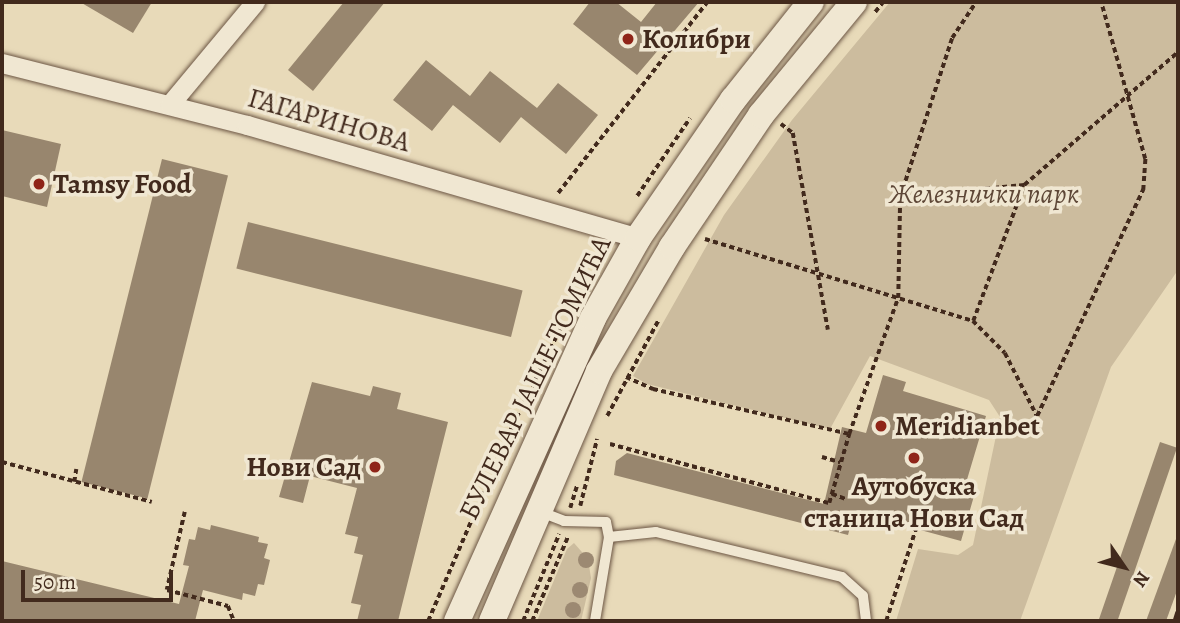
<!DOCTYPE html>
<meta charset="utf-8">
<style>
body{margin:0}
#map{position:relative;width:1180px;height:623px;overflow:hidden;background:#e8dab9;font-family:Alegreya,serif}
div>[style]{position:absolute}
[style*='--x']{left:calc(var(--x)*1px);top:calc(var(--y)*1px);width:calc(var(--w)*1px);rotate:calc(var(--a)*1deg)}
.green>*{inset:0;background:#ccbc9e}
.building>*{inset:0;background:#98866e;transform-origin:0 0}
.path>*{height:3.5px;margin-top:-1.75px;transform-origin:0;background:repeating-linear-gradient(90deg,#422a1d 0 5px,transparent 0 8.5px)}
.roads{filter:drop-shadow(0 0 2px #6c5644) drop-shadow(0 0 2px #6c5644)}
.service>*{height:10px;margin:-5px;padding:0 5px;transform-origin:5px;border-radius:5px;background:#f0e7d2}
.minor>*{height:19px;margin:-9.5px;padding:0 9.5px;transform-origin:9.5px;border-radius:9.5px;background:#f0e7d2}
.secondary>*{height:26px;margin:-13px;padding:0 13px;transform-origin:13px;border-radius:13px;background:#f0e7d2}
.rail>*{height:5px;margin-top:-2.5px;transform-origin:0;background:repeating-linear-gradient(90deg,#422a1d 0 12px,transparent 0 24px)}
.trees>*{width:16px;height:16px;margin:-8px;border-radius:50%;background:#9c8972}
.dots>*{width:19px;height:19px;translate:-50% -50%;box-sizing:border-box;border:4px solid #f0e7d2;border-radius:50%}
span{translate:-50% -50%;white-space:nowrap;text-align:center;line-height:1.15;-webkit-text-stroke:7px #f0e7d2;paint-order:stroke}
.poi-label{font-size:28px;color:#422a1d;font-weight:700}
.left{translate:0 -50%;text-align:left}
.right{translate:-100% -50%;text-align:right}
.street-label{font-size:28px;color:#422a1d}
.park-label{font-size:28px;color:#5e4737;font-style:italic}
.frame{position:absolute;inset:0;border:4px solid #422a1d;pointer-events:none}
.north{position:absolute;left:1089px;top:532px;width:70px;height:70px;-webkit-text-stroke:5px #f0e7d2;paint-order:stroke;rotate:125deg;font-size:19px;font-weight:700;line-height:28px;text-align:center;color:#422a1d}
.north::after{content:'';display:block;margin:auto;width:24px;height:32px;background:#422a1d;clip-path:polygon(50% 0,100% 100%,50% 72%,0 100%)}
.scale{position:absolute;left:21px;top:570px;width:152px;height:32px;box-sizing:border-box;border:4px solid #422a1d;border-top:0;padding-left:9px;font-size:21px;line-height:24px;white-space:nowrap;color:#422a1d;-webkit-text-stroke:5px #f0e7d2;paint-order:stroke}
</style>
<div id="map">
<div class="green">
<i style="clip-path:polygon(890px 2px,1178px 2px,1178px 270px,1111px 367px,1020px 621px,896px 621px,918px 549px,958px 555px,973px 545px,1000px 417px,989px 400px,870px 356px,830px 429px,647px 384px,633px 376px,724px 215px,792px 120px)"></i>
<i style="clip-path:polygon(574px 543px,588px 559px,591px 578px,581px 621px,537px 621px,567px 549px)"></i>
</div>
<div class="building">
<i style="clip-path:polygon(80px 2px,152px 2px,133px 33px)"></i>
<i style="clip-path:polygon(344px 2px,385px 2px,313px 91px,288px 70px)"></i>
<i style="clip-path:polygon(590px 2px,616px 2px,641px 22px,657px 2px,699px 2px,637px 75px,573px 24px)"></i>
<i style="clip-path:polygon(426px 60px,470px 96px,490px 71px,537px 108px,558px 83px,598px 115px,566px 154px,521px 117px,500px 143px,453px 105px,432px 131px,393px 100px)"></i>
<i style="clip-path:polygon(2px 130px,61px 144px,47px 207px,2px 196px)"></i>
<i style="left:162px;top:159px;width:68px;height:333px;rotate:14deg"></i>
<i style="left:248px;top:222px;width:283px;height:48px;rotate:14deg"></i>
<i style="clip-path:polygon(883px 375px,906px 382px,903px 391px,986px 416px,963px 493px,974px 496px,961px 541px,854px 512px,848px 535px,614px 475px,616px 461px,627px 453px,824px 504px,842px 427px,866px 433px)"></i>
<i style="clip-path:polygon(312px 382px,370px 396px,373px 386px,401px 393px,397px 409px,448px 422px,398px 621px,357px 621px,361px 605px,351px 603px,363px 555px,354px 553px,358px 537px,345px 534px,357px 488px,310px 476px,303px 503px,279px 497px)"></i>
<i style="left:1160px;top:442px;width:18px;height:192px;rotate:19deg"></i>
<i style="clip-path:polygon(211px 525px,259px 537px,258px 542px,268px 544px,264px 558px,270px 560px,264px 585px,258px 584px,255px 596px,243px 593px,242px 600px,203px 590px,195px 621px,2px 621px,2px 561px,179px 604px,189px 566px,183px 565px,189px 539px,195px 540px,198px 527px,210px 530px)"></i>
<i style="clip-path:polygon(1176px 539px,1178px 588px,1166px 621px,1146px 621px)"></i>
</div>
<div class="path">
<i style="--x:875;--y:12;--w:13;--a:-51"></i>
<i style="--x:781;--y:124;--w:15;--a:37"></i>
<i style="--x:793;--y:133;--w:200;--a:79.9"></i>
<i style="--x:558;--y:193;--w:242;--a:-52"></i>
<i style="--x:637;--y:196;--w:94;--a:-55.8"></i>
<i style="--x:901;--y:197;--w:124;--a:-5.6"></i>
<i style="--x:705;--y:239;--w:280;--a:17"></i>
<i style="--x:973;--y:321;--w:45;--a:45"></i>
<i style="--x:1005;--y:353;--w:71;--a:63.1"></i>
<i style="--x:1037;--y:416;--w:250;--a:-64.9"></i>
<i style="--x:1143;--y:190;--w:31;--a:-86"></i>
<i style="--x:1145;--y:159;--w:163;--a:-105.7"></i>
<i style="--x:973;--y:321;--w:145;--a:-69.4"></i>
<i style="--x:1024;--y:185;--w:203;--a:-40.8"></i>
<i style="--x:626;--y:377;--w:30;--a:24"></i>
<i style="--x:653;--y:389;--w:201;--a:12.9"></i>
<i style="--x:607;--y:416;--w:108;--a:-61.8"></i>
<i style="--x:610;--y:444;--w:227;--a:15.1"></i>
<i style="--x:829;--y:503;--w:72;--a:-73.8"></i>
<i style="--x:849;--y:434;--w:145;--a:-70.2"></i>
<i style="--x:898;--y:298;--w:101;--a:-88.9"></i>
<i style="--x:900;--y:197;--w:167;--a:-71.9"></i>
<i style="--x:952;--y:38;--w:43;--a:-56.3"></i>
<i style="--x:822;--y:457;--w:19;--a:16"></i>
<i style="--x:2;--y:462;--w:155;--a:14.9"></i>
<i style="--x:74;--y:482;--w:13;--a:-81"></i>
<i style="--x:832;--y:494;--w:15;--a:20"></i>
<i style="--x:580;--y:506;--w:69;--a:-75.8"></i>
<i style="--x:570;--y:508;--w:24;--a:-73"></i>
<i style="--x:185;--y:512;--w:80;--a:103"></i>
<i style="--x:167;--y:590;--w:63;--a:14.7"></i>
<i style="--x:228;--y:606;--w:16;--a:68"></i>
<i style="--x:428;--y:621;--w:205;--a:-66.7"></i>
<i style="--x:509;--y:433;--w:123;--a:-63.9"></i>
<i style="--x:523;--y:621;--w:94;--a:-67.5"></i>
<i style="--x:532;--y:621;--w:92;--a:-67"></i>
<i style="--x:886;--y:621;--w:98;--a:-72.1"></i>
</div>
<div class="roads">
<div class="service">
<i style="--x:541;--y:512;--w:25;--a:21"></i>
<i style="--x:564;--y:521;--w:42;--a:1.4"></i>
<i style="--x:606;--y:522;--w:15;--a:79"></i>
<i style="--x:609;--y:537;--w:85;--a:99.5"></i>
<i style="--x:609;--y:537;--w:47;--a:-6.1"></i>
<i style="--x:656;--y:532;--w:191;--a:13.6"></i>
<i style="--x:842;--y:577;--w:28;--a:42"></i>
<i style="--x:863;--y:596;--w:25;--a:83"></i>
</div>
<div class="minor">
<i style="--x:2;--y:63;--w:253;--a:14.2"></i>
<i style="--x:247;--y:125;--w:407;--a:16.1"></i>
<i style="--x:170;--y:104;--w:133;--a:-50.2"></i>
</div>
<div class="secondary">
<i style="--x:457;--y:621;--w:332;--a:-65.8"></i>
<i style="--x:593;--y:318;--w:92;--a:-60.6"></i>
<i style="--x:638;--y:238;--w:168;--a:-55.5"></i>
<i style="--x:733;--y:100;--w:125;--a:-51.5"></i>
<i style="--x:492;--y:621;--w:272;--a:-66.8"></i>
<i style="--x:599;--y:371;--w:144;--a:-59.5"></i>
<i style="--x:672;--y:247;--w:159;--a:-56"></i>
<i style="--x:761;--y:115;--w:146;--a:-50.5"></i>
</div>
</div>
<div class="rail">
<i style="--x:1175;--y:621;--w:10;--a:-73"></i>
</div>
<div class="trees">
<i style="left:586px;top:560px"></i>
<i style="left:580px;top:590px"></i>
<i style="left:573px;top:610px"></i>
</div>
<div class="dots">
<i style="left:628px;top:39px;background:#8f2418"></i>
<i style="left:39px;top:184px;background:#8f2418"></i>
<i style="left:881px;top:426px;background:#8f2418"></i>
<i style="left:914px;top:458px;background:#8f2418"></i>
<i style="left:375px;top:467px;background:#8f2418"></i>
</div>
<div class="poi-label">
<span class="left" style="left:642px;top:39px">Колибри</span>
<span class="left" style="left:53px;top:184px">Tamsy Food</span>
<span class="left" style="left:895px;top:426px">Meridianbet</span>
<span class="right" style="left:361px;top:467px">Нови Сад</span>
<span style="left:914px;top:502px">Аутобуска<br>станица Нови Сад</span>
</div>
<div class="street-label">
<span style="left:329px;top:120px;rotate:16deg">ГАГАРИНОВА</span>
<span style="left:535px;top:378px;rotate:-64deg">БУЛЕВАР ЈАШЕ ТОМИЋА</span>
</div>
<div class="park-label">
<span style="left:984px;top:194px">Железнички парк</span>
</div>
<div class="frame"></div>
<div class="north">N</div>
<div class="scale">50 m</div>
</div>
